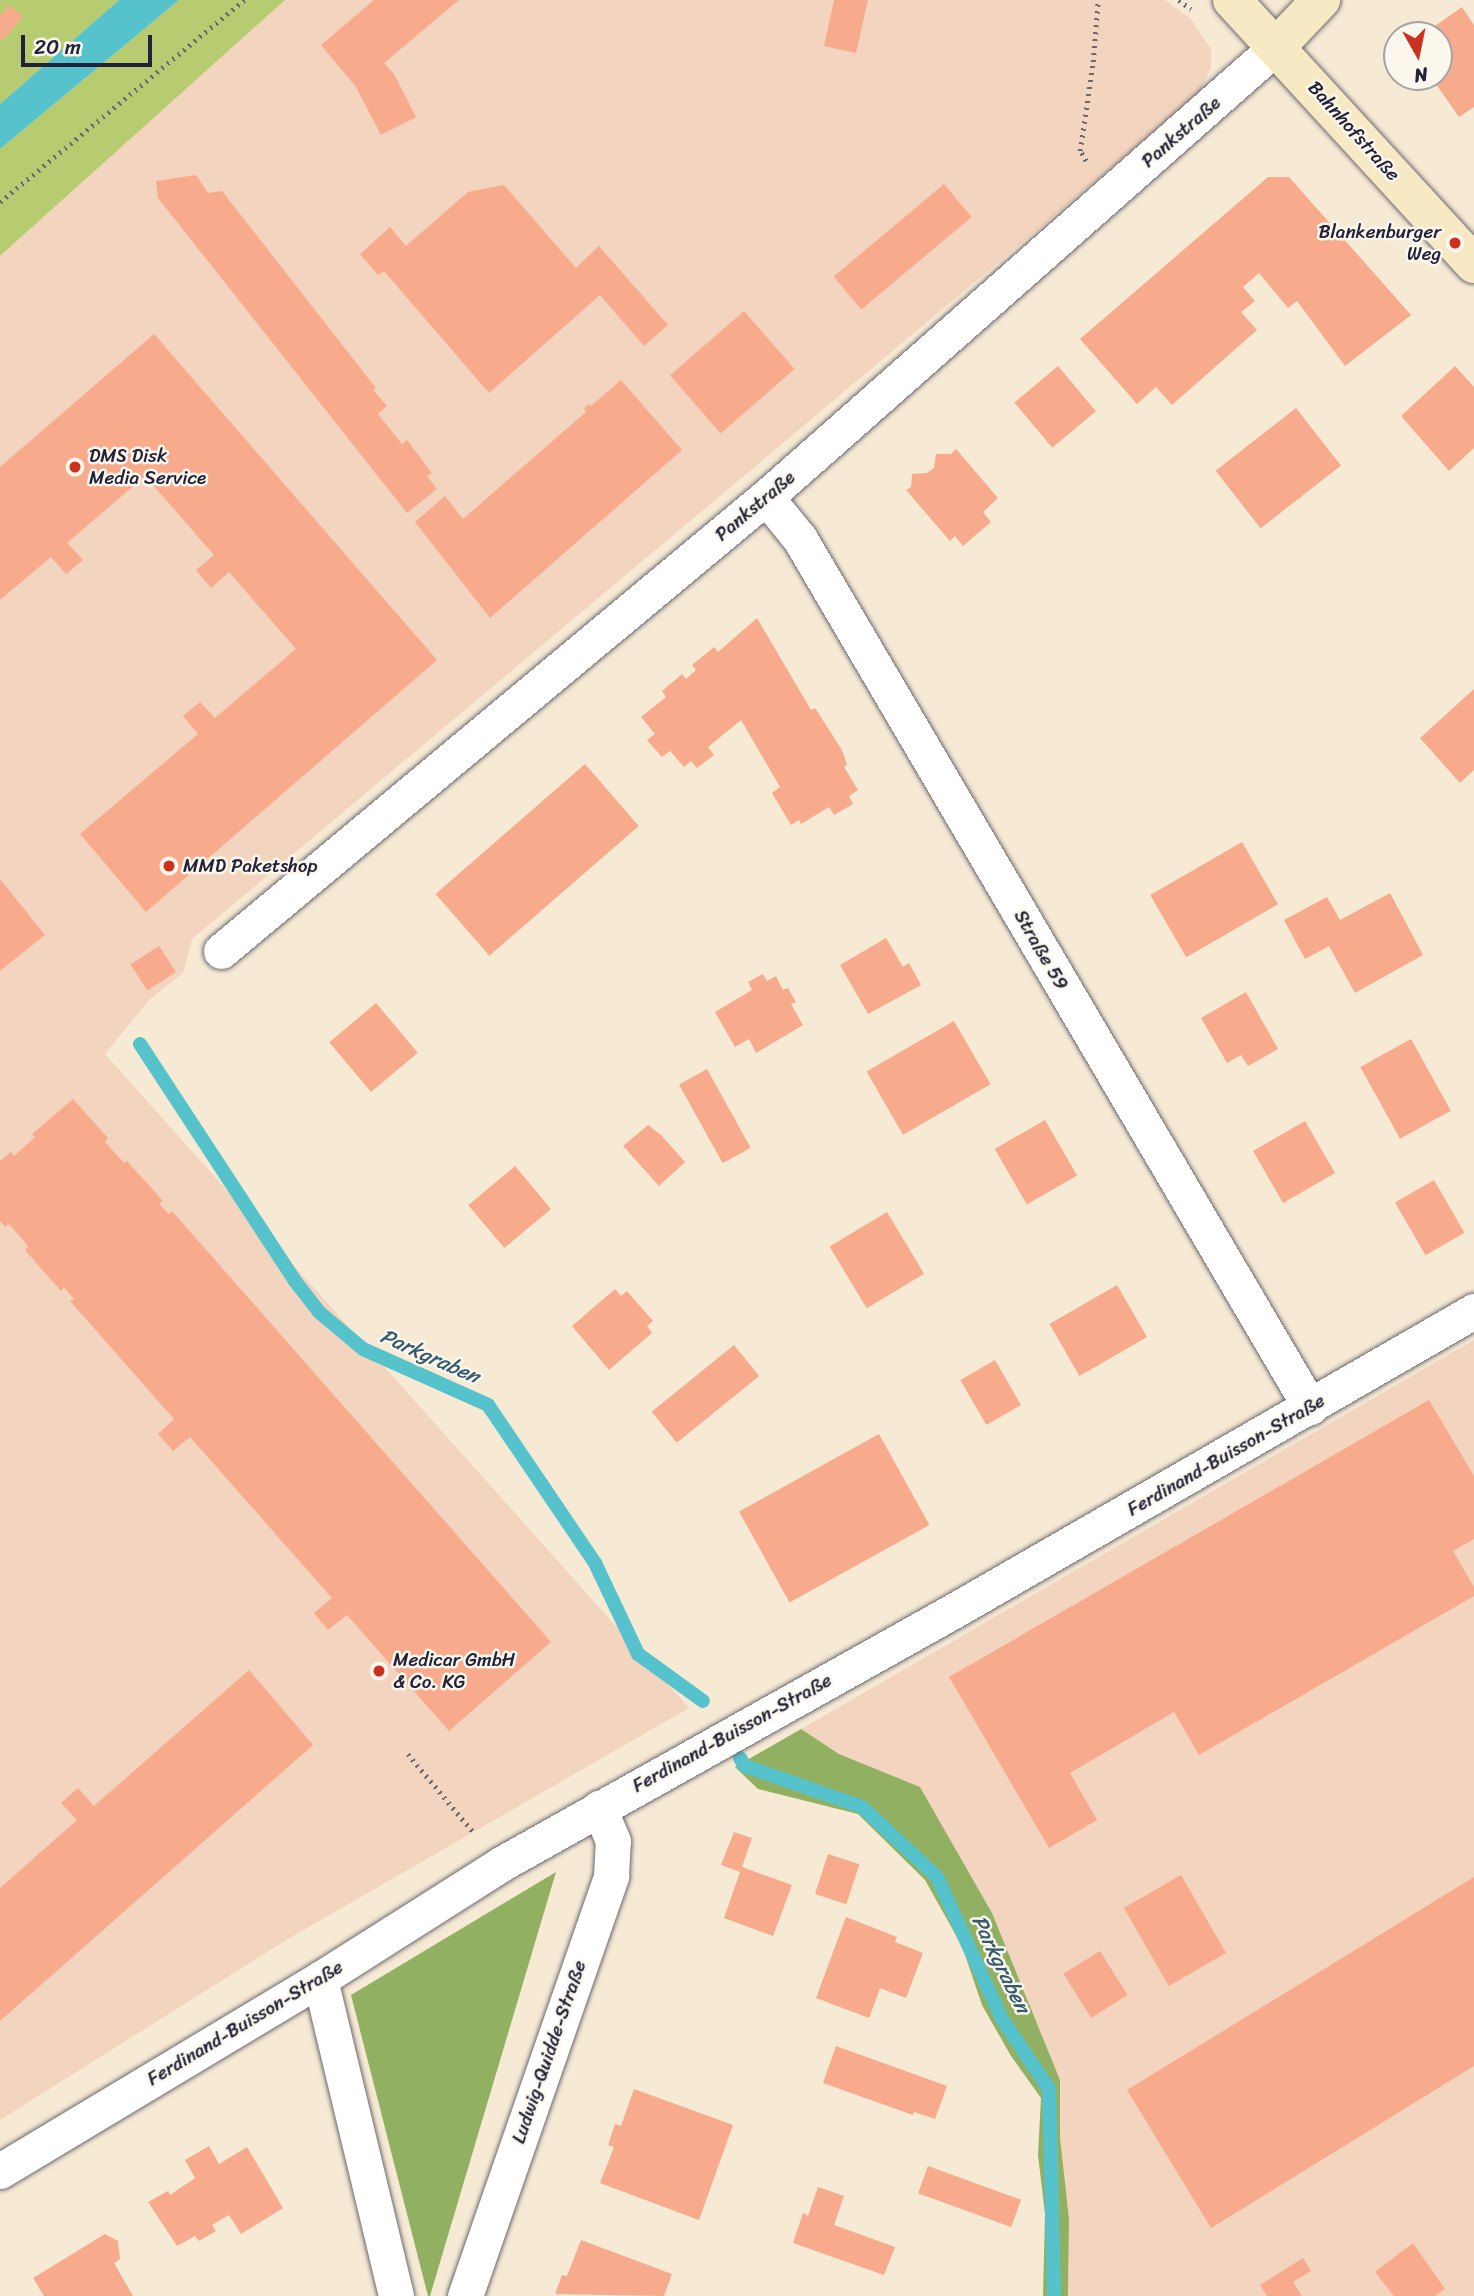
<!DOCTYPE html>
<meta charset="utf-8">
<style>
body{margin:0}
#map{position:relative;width:1474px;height:2296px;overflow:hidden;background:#f6ead4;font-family:Sriracha,sans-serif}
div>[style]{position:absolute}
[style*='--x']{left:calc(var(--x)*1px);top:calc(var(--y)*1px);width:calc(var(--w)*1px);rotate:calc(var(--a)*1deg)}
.built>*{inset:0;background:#f3d4be}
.green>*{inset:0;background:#b7cc70}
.forest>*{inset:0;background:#91b062}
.water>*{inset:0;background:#55c2cc}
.stream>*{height:14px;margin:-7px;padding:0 7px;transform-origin:7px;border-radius:7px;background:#55c2cc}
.building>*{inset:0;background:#f8ab8c;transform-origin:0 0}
.path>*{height:4.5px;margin-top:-2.25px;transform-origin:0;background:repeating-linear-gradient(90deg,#6c6871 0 2px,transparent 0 7px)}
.roads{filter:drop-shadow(0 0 2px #6c6871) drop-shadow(0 0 2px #6c6871)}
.minor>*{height:35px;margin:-17.5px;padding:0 17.5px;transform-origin:17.5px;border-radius:17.5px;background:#fff}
.secondary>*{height:38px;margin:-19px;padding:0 19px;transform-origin:19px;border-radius:19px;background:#f7e9c3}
.dots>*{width:19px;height:19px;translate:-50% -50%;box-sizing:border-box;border:4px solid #fbf7ec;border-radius:50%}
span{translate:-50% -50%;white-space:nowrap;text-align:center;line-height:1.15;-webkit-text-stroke:5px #fbf7ec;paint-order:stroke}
.street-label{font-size:19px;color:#22223b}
.poi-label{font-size:19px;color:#22223b}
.right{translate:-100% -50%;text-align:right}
.left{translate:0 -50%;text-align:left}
.water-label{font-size:21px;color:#345a6e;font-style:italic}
.north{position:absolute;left:1383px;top:21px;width:70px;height:70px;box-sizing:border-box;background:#fbf7ec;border:2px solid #a4a2a5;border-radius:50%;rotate:171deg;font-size:19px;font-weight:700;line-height:28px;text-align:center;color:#22223b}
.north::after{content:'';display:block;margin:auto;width:24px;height:32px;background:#c8321e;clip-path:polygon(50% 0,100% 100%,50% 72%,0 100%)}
.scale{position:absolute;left:21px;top:35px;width:131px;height:32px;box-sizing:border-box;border:4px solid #22223b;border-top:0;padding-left:9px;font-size:21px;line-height:24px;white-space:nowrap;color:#22223b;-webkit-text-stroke:5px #fbf7ec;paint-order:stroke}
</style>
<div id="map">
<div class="built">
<i style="clip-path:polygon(285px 0,1165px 0,1190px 18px,1211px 49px,1211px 67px,1200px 93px,192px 939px,183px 973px,149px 1000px,105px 1054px,689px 1708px,288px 1939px,0 2120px,0 256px)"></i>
<i style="clip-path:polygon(1474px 1340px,1474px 2296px,1068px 2296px,1069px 2220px,1060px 2137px,1060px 2080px,992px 1913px,920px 1787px,839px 1754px,801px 1729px)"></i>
</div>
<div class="green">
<i style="clip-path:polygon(0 0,119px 0,0 104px)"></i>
<i style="clip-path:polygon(179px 0,285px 0,0 256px,0 149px)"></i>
</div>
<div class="forest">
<i style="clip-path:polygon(801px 1729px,839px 1754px,920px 1787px,992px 1913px,1060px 2080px,1060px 2137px,1069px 2219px,1068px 2296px,1043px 2296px,1045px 2214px,1038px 2155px,1041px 2098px,1011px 2056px,982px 2005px,962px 1946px,925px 1880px,858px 1814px,758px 1789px,735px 1767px)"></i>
<i style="clip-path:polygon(556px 1872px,430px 2296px,428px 2296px,351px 1995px)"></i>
</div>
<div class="water">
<i style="clip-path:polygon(119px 0,179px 0,0 149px,0 104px)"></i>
</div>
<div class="stream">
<i style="--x:140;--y:1044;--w:283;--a:56.8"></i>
<i style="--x:295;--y:1281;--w:39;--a:52"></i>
<i style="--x:319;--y:1312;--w:57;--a:40.1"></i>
<i style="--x:363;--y:1349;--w:137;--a:24.1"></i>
<i style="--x:488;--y:1405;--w:191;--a:55.9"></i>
<i style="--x:595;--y:1563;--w:101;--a:64.7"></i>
<i style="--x:638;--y:1654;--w:80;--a:35.9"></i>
<i style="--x:740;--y:1758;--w:9;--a:58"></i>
<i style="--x:745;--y:1766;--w:124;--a:19.3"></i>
<i style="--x:862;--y:1807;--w:103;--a:43"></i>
<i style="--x:937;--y:1877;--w:156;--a:65.4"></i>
<i style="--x:1002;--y:2019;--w:84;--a:56.1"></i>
<i style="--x:1049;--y:2089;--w:207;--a:88.6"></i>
</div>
<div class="building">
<i style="clip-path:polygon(374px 0,459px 0,384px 63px,394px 74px,416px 117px,381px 135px,356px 87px,321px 45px)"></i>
<i style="clip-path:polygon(834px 0,868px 0,856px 53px,824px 46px)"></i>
<i style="clip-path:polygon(9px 5px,23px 16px,3px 40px,0 38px,0 16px)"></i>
<i style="clip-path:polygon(1462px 7px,1474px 25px,1474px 107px,1459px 117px,1431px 77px,1439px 77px,1439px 35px,1422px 35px)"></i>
<i style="clip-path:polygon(196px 175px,208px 193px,222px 191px,376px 388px,373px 390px,387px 406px,378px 414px,402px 444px,407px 440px,432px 473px,427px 476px,437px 489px,407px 513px,158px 198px,156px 181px)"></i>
<i style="clip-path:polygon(1268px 177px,1289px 177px,1411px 315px,1345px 366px,1297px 301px,1288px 308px,1259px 273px,1243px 287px,1255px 301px,1241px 312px,1257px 330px,1172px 405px,1156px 387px,1137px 404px,1080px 339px)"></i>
<i style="left:944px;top:184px;width:43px;height:144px;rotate:50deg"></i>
<i style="clip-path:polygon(504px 185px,576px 268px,599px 246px,668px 325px,644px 346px,600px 295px,489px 393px,384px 271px,378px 275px,360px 254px,390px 227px,406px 246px,468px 192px)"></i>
<i style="left:744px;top:311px;width:77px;height:98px;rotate:49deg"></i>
<i style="clip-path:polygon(154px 334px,437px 660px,146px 912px,80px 834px,198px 734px,183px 716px,200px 702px,215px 718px,296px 649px,229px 572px,211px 588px,196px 570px,214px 555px,145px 476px,67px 543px,83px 560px,66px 574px,51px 557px,0 600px,0 467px)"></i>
<i style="left:1058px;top:366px;width:59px;height:57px;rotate:50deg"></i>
<i style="clip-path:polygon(1455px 366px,1474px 387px,1474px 448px,1449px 471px,1401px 416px)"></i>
<i style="clip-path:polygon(621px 380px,682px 450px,490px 618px,415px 522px,445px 496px,463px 519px,586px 412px,584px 408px,589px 404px,591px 406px)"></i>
<i style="left:1296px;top:408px;width:73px;height:102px;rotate:52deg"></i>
<i style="clip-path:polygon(956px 449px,998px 498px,983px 512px,991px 522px,963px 546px,955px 536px,950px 541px,906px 490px,911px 487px,912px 474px,927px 473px,934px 468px,936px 454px,951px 454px)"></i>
<i style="clip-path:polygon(757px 618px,811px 710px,815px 708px,842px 750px,847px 765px,844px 767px,858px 790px,849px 796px,853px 804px,834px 815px,829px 807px,801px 824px,799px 820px,791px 825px,772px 793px,780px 787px,741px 720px,708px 747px,714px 755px,697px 768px,691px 761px,684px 767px,670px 751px,662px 757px,647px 740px,655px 734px,641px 717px,666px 697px,662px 691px,682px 674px,686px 679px,696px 670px,692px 665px,714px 647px,718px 652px)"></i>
<i style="clip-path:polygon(1474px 689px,1474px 770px,1460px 783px,1420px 738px)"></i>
<i style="left:585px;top:764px;width:82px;height:198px;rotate:49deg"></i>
<i style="left:1242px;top:842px;width:72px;height:106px;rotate:60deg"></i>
<i style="clip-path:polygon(0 879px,45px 935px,0 971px)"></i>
<i style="clip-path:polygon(1390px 893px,1423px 955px,1355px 993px,1329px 946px,1305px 959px,1284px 920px,1327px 897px,1340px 920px)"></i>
<i style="clip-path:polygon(886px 938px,903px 967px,909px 963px,921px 985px,868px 1014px,840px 965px)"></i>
<i style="left:159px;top:946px;width:31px;height:34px;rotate:57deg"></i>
<i style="clip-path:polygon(763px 974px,767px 981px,776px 976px,783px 990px,788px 988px,796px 1002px,791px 1004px,803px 1025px,756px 1053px,749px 1039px,735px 1047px,715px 1012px,752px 990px,748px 982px)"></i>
<i style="clip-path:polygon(1246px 992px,1278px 1049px,1248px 1066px,1241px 1055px,1227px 1063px,1201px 1018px)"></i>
<i style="left:376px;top:1003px;width:65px;height:61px;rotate:50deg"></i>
<i style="left:954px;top:1021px;width:73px;height:101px;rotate:60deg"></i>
<i style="left:1411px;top:1039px;width:82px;height:58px;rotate:61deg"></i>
<i style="left:707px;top:1069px;width:90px;height:32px;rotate:61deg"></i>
<i style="clip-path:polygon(73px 1099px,108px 1138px,105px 1142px,124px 1163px,127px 1161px,163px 1201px,159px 1204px,169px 1214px,172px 1211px,551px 1642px,449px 1731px,347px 1615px,328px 1630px,314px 1613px,332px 1598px,190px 1437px,173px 1451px,158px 1434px,174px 1419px,70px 1301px,74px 1299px,64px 1287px,61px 1291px,25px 1250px,28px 1246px,9px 1224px,5px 1227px,0 1221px,0 1161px,11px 1152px,14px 1156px,35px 1137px,32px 1134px)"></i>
<i style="left:1045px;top:1120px;width:64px;height:58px;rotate:60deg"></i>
<i style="left:1305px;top:1121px;width:60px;height:60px;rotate:60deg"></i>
<i style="clip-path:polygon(648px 1125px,661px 1135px,685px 1162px,659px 1186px,623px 1146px)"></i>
<i style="left:515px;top:1166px;width:56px;height:61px;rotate:50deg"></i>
<i style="left:1434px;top:1180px;width:61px;height:45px;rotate:60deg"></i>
<i style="left:887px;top:1212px;width:72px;height:67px;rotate:59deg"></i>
<i style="left:1117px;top:1285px;width:60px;height:78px;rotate:60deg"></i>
<i style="clip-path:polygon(615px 1289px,621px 1296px,627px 1291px,653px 1321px,647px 1326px,652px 1333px,609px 1370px,572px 1326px)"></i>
<i style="left:734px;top:1345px;width:40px;height:106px;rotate:51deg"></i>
<i style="left:995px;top:1360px;width:52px;height:40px;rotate:60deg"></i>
<i style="clip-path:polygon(1429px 1400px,1474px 1476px,1474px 1539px,1453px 1551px,1474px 1587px,1474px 1596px,1199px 1755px,1174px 1712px,1070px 1773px,1097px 1820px,1049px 1848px,949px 1677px)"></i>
<i style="left:879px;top:1434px;width:104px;height:160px;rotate:61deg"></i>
<i style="clip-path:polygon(249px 1670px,313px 1745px,0 2021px,0 1888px,77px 1820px,61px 1803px,78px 1788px,94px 1806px)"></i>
<i style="clip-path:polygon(734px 1832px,752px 1838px,742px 1867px,792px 1885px,773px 1936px,724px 1918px,740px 1872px,721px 1865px)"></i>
<i style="left:828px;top:1854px;width:33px;height:42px;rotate:18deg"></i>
<i style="left:1181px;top:1875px;width:90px;height:66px;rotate:60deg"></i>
<i style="clip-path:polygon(1474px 1877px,1474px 2066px,1211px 2228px,1127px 2090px)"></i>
<i style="clip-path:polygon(846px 1917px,897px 1937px,895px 1942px,923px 1953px,906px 1998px,880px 1988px,869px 2018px,816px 1998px)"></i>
<i style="left:1100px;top:1951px;width:52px;height:43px;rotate:58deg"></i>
<i style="clip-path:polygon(836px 2046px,947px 2086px,935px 2119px,914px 2112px,913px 2115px,823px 2083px)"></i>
<i style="clip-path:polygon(634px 2089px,733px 2125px,699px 2220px,600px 2183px,614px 2147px,608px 2145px,615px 2124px,621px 2126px)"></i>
<i style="clip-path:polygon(209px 2146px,219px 2164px,247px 2147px,283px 2208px,241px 2234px,229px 2215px,212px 2225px,216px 2231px,199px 2241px,195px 2236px,177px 2246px,148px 2202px,168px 2191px,170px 2195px,195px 2178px,185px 2160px)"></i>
<i style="left:928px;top:2166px;width:99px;height:29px;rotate:20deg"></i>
<i style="clip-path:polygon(818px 2187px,844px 2196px,834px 2225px,895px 2247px,884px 2275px,793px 2243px,803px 2213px,808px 2216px)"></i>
<i style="clip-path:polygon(105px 2234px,118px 2241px,120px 2259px,114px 2263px,133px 2296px,44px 2296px,33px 2278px)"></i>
<i style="clip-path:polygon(581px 2240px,672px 2274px,664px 2296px,555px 2294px,562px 2275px,567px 2276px)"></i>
<i style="clip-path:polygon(1413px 2243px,1445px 2289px,1435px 2296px,1394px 2296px,1375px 2272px)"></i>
<i style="clip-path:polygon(1303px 2258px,1311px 2271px,1293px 2282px,1302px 2296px,1267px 2296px,1260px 2285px)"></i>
</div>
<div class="path">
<i style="--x:1179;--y:0;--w:15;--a:37"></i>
<i style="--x:1086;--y:161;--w:12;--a:-121"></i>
<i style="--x:1080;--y:151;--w:90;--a:-81.7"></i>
<i style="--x:1093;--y:62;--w:62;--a:-85.4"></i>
<i style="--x:0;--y:202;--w:317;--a:-39.6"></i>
<i style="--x:408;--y:1754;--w:104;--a:50.1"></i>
</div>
<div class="roads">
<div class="minor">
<i style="--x:766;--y:497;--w:54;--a:51"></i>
<i style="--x:800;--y:539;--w:1007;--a:59.56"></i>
<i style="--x:221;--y:951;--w:709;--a:-39.8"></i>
<i style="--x:766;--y:497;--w:682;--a:-41.43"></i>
<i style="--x:320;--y:1979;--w:326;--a:76.5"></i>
<i style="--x:0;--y:2171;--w:373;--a:-31"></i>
<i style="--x:320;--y:1979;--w:214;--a:-32.4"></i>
<i style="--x:501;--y:1864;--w:520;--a:-29.23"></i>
<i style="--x:955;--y:1610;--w:599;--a:-29.95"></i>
<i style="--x:465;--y:2296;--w:445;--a:-70.8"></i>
<i style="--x:611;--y:1876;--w:35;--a:-87"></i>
<i style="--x:613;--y:1841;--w:36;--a:-113"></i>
</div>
<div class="secondary">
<i style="--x:1232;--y:0;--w:358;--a:47.5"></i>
<i style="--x:1277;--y:46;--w:64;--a:-46.3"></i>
</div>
</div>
<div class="dots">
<i style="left:1455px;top:243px;background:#c8321e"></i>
<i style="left:75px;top:467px;background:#c8321e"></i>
<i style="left:169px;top:866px;background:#c8321e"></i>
<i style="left:379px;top:1671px;background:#c8321e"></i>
</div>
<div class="street-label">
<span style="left:1354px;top:131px;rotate:48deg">Bahnhofstraße</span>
<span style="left:1181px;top:132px;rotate:-41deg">Pankstraße</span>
<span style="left:755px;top:506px;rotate:-40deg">Pankstraße</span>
<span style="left:1041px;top:950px;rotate:60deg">Straße 59</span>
<span style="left:1226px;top:1455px;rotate:-30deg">Ferdinand-Buisson-Straße</span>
<span style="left:732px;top:1733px;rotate:-29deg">Ferdinand-Buisson-Straße</span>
<span style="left:245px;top:2023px;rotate:-31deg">Ferdinand-Buisson-Straße</span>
<span style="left:549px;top:2052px;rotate:-71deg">Ludwig-Quidde-Straße</span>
</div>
<div class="poi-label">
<span class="right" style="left:1441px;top:243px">Blankenburger<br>Weg</span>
<span class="left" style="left:89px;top:467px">DMS Disk<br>Media Service</span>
<span class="left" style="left:183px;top:866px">MMD Paketshop</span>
<span class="left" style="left:393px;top:1671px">Medicar GmbH<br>&amp; Co. KG</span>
</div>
<div class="water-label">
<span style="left:430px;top:1356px;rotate:24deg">Parkgraben</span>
<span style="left:1001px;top:1964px;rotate:64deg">Parkgraben</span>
</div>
<div class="north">N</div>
<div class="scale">20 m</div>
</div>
